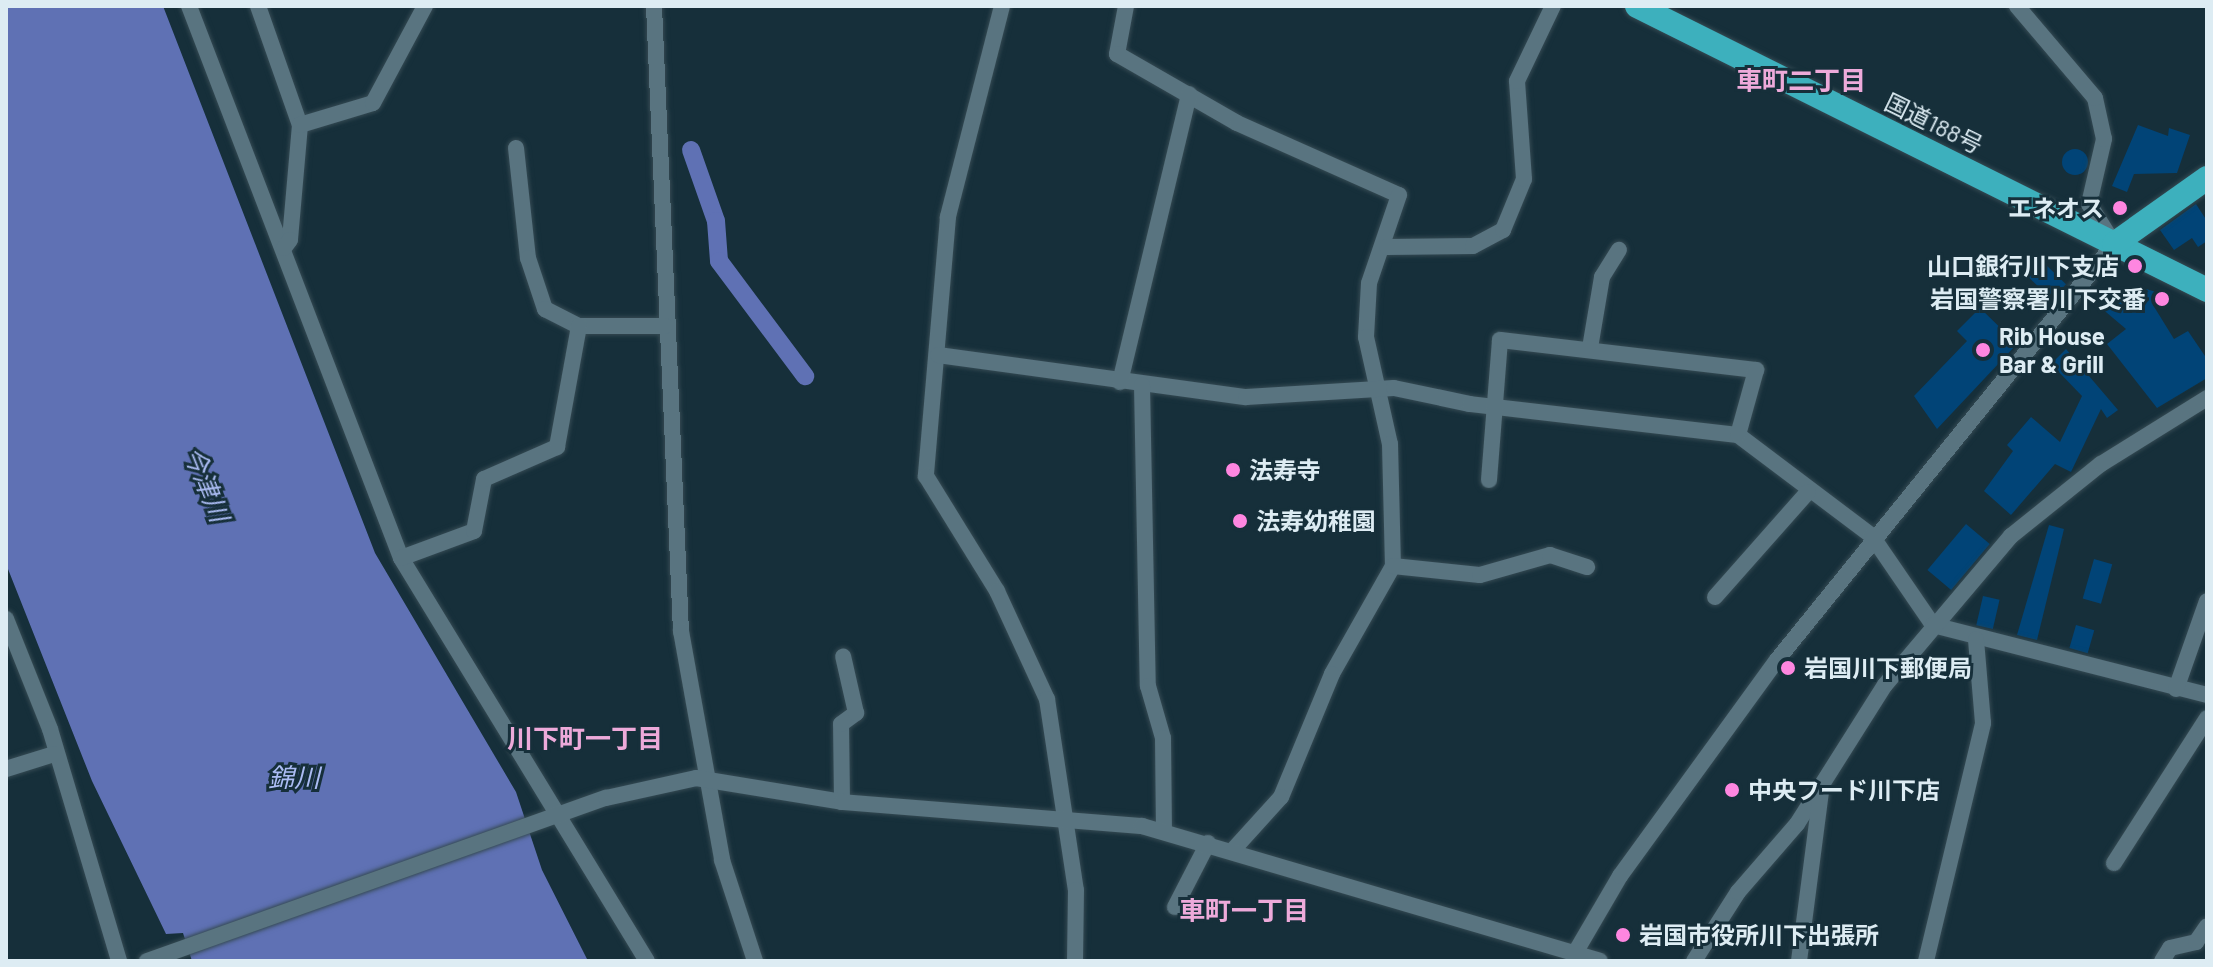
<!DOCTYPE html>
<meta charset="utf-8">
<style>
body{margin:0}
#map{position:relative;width:2213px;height:967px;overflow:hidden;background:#162f3a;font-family:Barlow,"Noto Sans JP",sans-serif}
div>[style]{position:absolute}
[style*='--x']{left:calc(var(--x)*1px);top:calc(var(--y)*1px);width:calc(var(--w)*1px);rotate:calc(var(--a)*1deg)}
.water>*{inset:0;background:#5f71b4}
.canal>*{height:18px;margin:-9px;padding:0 9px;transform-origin:9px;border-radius:9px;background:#5f71b4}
.building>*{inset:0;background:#014477;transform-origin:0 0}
.round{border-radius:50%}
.roads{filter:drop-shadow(0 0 2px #354a53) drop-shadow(0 0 2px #354a53)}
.minor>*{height:16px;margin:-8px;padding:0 8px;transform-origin:8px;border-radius:8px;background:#597480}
.highway>*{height:24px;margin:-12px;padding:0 12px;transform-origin:12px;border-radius:12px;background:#3db0bd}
.dots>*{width:22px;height:22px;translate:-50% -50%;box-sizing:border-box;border:4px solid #162f3a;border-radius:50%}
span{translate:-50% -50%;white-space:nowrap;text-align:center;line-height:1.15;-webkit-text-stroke:6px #162f3a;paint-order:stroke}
.street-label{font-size:24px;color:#ddecf3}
.poi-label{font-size:24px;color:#ddecf3;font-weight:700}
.right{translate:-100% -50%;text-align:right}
.left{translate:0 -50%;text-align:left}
.neighbourhood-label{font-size:26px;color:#edaada;font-weight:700}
.water-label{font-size:26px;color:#abbcf3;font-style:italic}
.frame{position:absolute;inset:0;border:8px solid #ddecf3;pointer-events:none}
</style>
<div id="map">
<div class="water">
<i style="clip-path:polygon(6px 6px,163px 6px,375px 553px,516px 792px,542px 870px,588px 961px,192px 961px,183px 933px,166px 934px,92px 781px,6px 564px)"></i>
</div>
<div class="canal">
<i style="--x:691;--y:150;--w:75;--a:70.6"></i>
<i style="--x:716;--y:221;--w:40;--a:85.7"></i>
<i style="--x:719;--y:261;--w:144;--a:53.2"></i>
</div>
<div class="building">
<i style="clip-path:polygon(2138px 125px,2168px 136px,2169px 128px,2190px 135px,2177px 173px,2134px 174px,2127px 192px,2112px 186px)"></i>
<i class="round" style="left:2062px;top:149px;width:26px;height:26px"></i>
<i style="clip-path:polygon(2196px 204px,2207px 221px,2207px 241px,2198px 247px,2192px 238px,2174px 250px,2160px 230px)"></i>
<i style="left:2043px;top:262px;width:32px;height:21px;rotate:44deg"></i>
<i style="clip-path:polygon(2146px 289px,2163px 294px,2153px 305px,2174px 339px,2188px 331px,2207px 359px,2207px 378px,2157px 408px,2107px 344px,2126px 329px,2100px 307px,2110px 295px)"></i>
<i style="clip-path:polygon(1980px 308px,2017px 344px,1937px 429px,1914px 396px,1967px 341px,1957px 331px)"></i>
<i style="clip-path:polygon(2066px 349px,2118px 410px,2107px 418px,2101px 409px,2071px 472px,2055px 464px,2011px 515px,1984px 491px,2013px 451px,2007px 445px,2031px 417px,2060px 442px,2082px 396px,2051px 364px)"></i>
<i style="left:1966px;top:524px;width:31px;height:60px;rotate:40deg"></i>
<i style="clip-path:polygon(2049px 525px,2064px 529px,2037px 640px,2017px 635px)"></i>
<i style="left:2094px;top:559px;width:19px;height:41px;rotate:16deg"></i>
<i style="left:1983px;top:596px;width:17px;height:30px;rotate:13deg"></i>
<i style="left:2076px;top:625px;width:19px;height:24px;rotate:16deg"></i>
</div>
<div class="roads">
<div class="minor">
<i style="--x:189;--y:6;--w:591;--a:68.99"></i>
<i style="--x:401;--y:558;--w:472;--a:58.6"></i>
<i style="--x:258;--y:6;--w:126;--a:70.6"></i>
<i style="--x:300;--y:125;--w:115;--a:95"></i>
<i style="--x:290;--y:240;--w:10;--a:127"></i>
<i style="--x:654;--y:6;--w:626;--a:87.53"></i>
<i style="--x:681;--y:631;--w:233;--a:79.8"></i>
<i style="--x:722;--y:860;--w:106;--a:71.9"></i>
<i style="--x:1002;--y:6;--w:218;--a:104.4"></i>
<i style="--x:948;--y:217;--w:260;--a:94.9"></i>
<i style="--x:926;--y:476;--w:135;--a:58.3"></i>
<i style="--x:997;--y:591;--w:119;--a:65.2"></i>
<i style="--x:1047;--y:699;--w:193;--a:81.4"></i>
<i style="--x:1076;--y:890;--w:71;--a:90.8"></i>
<i style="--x:1126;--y:6;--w:49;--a:100.6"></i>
<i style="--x:1117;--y:54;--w:138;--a:29.9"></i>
<i style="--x:1237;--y:123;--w:177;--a:24"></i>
<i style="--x:1399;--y:195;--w:93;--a:108.8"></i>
<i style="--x:1369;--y:283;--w:54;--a:93.2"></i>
<i style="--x:1366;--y:337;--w:110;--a:77.4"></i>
<i style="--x:1390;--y:444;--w:122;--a:88.6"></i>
<i style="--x:1393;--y:566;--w:124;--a:119.5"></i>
<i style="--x:1332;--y:674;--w:133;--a:112.5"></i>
<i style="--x:1281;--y:797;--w:73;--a:132.2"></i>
<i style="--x:300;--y:125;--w:76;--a:-16.8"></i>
<i style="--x:373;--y:103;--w:110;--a:-61.8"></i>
<i style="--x:516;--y:148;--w:111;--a:83.8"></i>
<i style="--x:528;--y:258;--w:54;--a:71.6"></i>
<i style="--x:545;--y:309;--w:38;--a:27"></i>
<i style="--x:579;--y:326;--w:86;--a:0"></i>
<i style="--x:1387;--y:247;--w:86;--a:-0.7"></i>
<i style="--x:1473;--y:246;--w:34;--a:-28"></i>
<i style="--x:1503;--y:230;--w:55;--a:-67.6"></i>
<i style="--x:1524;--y:179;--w:98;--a:-94.1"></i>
<i style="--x:1517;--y:81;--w:83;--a:-64.4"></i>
<i style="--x:1590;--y:348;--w:72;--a:-80.4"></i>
<i style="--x:1602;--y:277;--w:32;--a:-58"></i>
<i style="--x:938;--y:355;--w:311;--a:7.8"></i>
<i style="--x:1246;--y:397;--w:148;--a:-3.5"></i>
<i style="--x:1394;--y:388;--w:78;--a:11.9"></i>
<i style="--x:1470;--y:404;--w:270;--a:6.6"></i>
<i style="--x:1738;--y:435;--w:168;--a:37"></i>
<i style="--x:1872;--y:536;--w:108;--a:55.6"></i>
<i style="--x:1933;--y:625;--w:283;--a:14.3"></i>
<i style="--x:1120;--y:382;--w:296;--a:-76.5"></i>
<i style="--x:1142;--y:385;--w:301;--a:88.9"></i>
<i style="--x:1148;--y:686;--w:54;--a:73.9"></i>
<i style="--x:1163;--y:738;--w:93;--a:89.4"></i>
<i style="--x:1489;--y:480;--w:140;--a:-85.5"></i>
<i style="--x:1500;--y:340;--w:258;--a:6.7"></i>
<i style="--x:1756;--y:370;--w:67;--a:105.5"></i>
<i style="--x:401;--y:558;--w:78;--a:-20.3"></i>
<i style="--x:474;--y:531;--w:53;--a:-79.1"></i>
<i style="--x:484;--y:479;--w:80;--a:-23.7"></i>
<i style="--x:557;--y:447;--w:123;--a:-79.7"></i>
<i style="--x:1393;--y:566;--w:87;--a:5.9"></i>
<i style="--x:1480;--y:575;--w:73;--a:-15.9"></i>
<i style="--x:1550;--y:555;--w:39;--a:18"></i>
<i style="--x:1715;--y:597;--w:140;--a:-48.5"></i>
<i style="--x:6;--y:619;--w:118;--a:68.2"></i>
<i style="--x:50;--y:729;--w:242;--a:73.4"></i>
<i style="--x:2176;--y:689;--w:93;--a:-70.6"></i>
<i style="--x:6;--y:769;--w:50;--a:-17.4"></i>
<i style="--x:842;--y:802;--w:78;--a:-90.7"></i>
<i style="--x:841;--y:724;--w:19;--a:-36"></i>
<i style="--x:856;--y:713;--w:58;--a:-102.8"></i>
<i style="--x:2114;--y:863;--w:172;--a:-57.3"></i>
<i style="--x:1175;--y:907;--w:72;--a:-62.7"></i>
<i style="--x:1575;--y:953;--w:89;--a:-59.7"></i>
<i style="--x:1620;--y:876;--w:267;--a:-54"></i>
<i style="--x:1777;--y:660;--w:535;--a:-50.99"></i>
<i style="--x:2114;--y:244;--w:47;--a:-122"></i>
<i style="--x:2089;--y:204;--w:67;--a:-77"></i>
<i style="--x:2104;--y:139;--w:42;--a:-102.4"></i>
<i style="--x:2095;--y:98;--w:121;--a:-130.3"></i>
<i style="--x:147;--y:961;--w:487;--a:-19.6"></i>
<i style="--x:606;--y:798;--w:92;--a:-12.5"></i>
<i style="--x:696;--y:778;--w:148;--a:9.3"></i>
<i style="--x:842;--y:802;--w:301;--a:4.6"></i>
<i style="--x:1142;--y:826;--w:477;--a:16.4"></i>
<i style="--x:1694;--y:961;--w:82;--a:-57.5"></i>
<i style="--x:1738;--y:892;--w:90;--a:-49.1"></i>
<i style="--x:1797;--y:824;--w:165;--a:-57.7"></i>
<i style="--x:1885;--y:685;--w:195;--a:-49.8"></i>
<i style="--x:2011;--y:536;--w:115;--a:-38.7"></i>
<i style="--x:2101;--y:464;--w:125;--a:-31.9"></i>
<i style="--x:1799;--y:961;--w:170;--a:-82.6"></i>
<i style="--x:1926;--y:961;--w:245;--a:-76.5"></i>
<i style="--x:1983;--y:723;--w:84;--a:-94.8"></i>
<i style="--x:2162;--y:961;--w:15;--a:-58"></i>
<i style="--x:2170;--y:948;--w:27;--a:-13"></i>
<i style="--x:2196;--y:942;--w:19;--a:-55"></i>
</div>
<div class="highway">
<i style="--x:1637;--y:6;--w:637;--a:26.48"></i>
<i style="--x:2114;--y:244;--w:114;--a:-35.4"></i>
</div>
</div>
<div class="dots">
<i style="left:2120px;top:208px;background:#fe86e0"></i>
<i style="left:2135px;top:266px;background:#fe86e0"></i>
<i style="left:2162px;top:299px;background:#fe86e0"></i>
<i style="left:1983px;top:350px;background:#fe86e0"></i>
<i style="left:1233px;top:470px;background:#fe86e0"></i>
<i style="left:1240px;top:521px;background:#fe86e0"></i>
<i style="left:1788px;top:668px;background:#fe86e0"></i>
<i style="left:1732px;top:790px;background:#fe86e0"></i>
<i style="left:1623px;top:935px;background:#fe86e0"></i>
</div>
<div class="street-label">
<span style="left:1934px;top:123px;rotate:26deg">国道188号</span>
</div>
<div class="poi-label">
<span class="right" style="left:2104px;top:208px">エネオス</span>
<span class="right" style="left:2119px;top:266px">山口銀行川下支店</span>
<span class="right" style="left:2146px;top:299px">岩国警察署川下交番</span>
<span class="left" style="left:1999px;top:350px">Rib House<br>Bar &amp; Grill</span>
<span class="left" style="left:1249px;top:470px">法寿寺</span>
<span class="left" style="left:1256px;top:521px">法寿幼稚園</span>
<span class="left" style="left:1804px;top:668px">岩国川下郵便局</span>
<span class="left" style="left:1748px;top:790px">中央フード川下店</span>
<span class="left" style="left:1639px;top:935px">岩国市役所川下出張所</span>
</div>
<div class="neighbourhood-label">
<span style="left:1801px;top:80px">車町二丁目</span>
<span style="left:585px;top:738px">川下町一丁目</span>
<span style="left:1244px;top:910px">車町一丁目</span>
</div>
<div class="water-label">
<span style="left:207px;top:484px;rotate:68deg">今津川</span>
<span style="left:294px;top:777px">錦川</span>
</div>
<div class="frame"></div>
</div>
